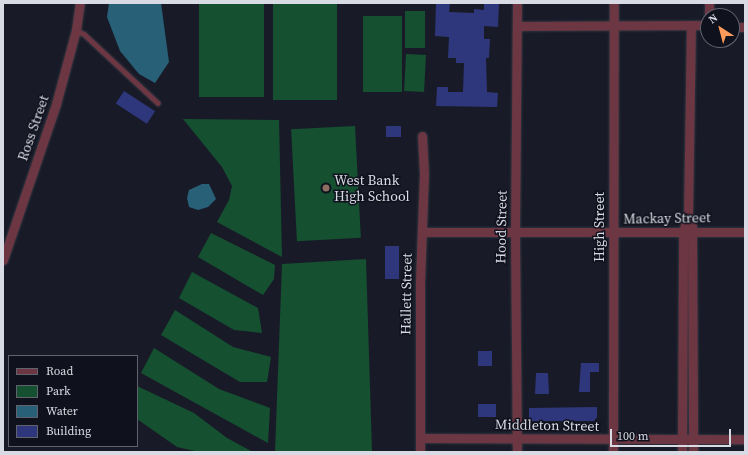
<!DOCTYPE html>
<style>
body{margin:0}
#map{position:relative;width:748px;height:455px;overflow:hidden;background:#181b27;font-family:"Source Serif 4",serif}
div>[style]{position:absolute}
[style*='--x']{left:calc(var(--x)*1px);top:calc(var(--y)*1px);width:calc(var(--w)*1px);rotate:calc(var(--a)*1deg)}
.green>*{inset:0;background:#155031;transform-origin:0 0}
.water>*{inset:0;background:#276077}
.building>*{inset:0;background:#2f377c;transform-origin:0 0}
.roads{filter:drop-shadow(0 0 1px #333641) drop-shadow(0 0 1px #333641)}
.lane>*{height:4.5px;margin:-2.25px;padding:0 2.25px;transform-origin:2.25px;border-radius:2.25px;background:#6c3643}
.street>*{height:9px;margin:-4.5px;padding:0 4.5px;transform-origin:4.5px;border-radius:4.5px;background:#6c3643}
.dots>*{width:11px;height:11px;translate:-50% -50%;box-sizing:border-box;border:2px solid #0f121d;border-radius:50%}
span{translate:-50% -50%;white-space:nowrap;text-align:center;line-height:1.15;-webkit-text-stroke:3px #0f121d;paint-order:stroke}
.street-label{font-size:14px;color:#d9dbe4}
.poi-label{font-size:14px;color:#d9dbe4}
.left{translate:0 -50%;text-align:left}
.frame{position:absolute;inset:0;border:4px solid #d9dbe4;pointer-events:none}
.legend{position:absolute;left:8px;top:355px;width:130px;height:92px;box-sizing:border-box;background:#0f121d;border:1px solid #60626d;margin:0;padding:5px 7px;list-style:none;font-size:12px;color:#d9dbe4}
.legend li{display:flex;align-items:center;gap:8px;height:20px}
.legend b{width:20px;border:1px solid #60626d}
.north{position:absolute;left:700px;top:8px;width:40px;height:40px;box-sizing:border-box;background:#0f121d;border:1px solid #60626d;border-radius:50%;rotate:324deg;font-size:11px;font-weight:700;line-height:16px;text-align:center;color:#d9dbe4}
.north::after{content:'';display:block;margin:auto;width:14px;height:18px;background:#ff9b5a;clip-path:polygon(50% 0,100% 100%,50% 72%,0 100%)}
.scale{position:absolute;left:610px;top:429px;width:121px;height:18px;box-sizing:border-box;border:2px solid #d9dbe4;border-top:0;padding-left:5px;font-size:12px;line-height:14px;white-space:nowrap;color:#d9dbe4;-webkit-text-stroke:3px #0f121d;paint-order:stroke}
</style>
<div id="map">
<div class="green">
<i style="left:199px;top:3px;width:65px;height:94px"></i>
<i style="left:273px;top:3px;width:64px;height:97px"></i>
<i style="left:405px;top:11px;width:20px;height:37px"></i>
<i style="left:363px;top:16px;width:39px;height:76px"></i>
<i style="left:406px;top:54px;width:20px;height:37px;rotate:3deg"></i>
<i style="clip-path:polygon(183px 119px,279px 120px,282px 257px,217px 222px,229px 200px,232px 186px,222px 167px)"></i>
<i style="left:355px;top:126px;width:112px;height:64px;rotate:87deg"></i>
<i style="clip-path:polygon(211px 233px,275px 265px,274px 279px,263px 295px,198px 257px)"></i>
<i style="clip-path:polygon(366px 259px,372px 452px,275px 452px,282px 264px)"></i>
<i style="clip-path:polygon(192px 272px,258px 308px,262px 333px,234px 330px,179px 298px)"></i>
<i style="clip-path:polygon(175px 310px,233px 347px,271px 357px,267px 382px,240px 382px,161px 335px)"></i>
<i style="clip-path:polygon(154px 348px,219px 389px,270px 408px,268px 443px,141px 373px)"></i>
<i style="clip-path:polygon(137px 386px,194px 413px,227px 438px,253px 452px,199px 452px,177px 447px,137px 419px)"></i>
</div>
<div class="water">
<i style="clip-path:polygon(109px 3px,161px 3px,169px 62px,155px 83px,139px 74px,120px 51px,107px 17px)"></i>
<i style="clip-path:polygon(202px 184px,209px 184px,216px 199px,208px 207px,198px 210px,189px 207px,187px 198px,189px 190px)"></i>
</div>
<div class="building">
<i style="clip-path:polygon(436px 3px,450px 3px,449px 12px,474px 13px,474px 9px,484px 10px,484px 3px,499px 3px,498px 27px,484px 26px,484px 39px,490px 39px,489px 58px,486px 58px,487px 92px,498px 93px,497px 107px,436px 106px,437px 87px,448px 87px,448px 92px,463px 92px,464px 63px,456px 63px,456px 58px,448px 58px,449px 37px,435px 36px)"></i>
<i style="left:124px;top:91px;width:37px;height:15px;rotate:33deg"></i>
<i style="left:386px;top:126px;width:15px;height:11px"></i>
<i style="left:385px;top:246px;width:14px;height:33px"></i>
<i style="left:478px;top:351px;width:14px;height:15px"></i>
<i style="clip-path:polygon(581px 363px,599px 363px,599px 372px,590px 372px,590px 392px,579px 392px)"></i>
<i style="clip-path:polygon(536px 373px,548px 373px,549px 394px,535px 394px)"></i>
<i style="left:478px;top:404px;width:18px;height:13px"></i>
<i style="clip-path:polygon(597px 407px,597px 417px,594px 421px,529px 421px,529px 408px)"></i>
</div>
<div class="roads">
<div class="lane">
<i style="--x:76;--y:30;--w:9;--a:27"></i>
<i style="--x:84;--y:34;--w:101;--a:43"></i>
</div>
<div class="street">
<i style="--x:517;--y:3;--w:229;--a:90.5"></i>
<i style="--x:515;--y:232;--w:220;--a:89.5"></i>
<i style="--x:709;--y:16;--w:13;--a:-90"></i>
<i style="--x:517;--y:26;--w:191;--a:-0.3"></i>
<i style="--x:732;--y:27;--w:13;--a:0"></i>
<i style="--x:692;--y:226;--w:226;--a:89.7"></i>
<i style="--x:422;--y:232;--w:323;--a:0"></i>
<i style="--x:3;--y:260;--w:165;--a:-71.2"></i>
<i style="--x:56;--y:104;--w:77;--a:-74.9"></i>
<i style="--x:76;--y:30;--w:27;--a:-82"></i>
<i style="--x:420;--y:438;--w:325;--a:0.2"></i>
<i style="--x:420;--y:452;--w:170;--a:-90"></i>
<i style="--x:420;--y:282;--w:108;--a:-87.9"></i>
<i style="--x:424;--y:174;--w:38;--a:-93"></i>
<i style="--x:613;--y:452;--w:449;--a:-89.9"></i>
<i style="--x:682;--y:452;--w:220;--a:-89.7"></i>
<i style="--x:683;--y:232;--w:18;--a:-74"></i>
<i style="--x:688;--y:215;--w:188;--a:-89.1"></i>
</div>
</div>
<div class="dots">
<i style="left:326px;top:188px;background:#8d6e63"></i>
</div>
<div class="street-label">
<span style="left:33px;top:128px;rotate:-71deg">Ross Street</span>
<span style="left:667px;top:218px;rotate:-1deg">Mackay Street</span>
<span style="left:501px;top:227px;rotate:-89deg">Hood Street</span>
<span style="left:599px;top:227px;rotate:-90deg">High Street</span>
<span style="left:406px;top:294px;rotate:-89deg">Hallett Street</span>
<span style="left:547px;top:425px;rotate:1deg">Middleton Street</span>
</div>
<div class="poi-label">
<span class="left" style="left:334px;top:188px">West Bank<br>High School</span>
</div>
<div class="frame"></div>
<ul class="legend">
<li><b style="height:5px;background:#6c3643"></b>Road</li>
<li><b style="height:11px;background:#155031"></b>Park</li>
<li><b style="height:11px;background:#276077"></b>Water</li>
<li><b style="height:11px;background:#2f377c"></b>Building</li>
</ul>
<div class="north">N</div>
<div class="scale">100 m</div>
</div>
